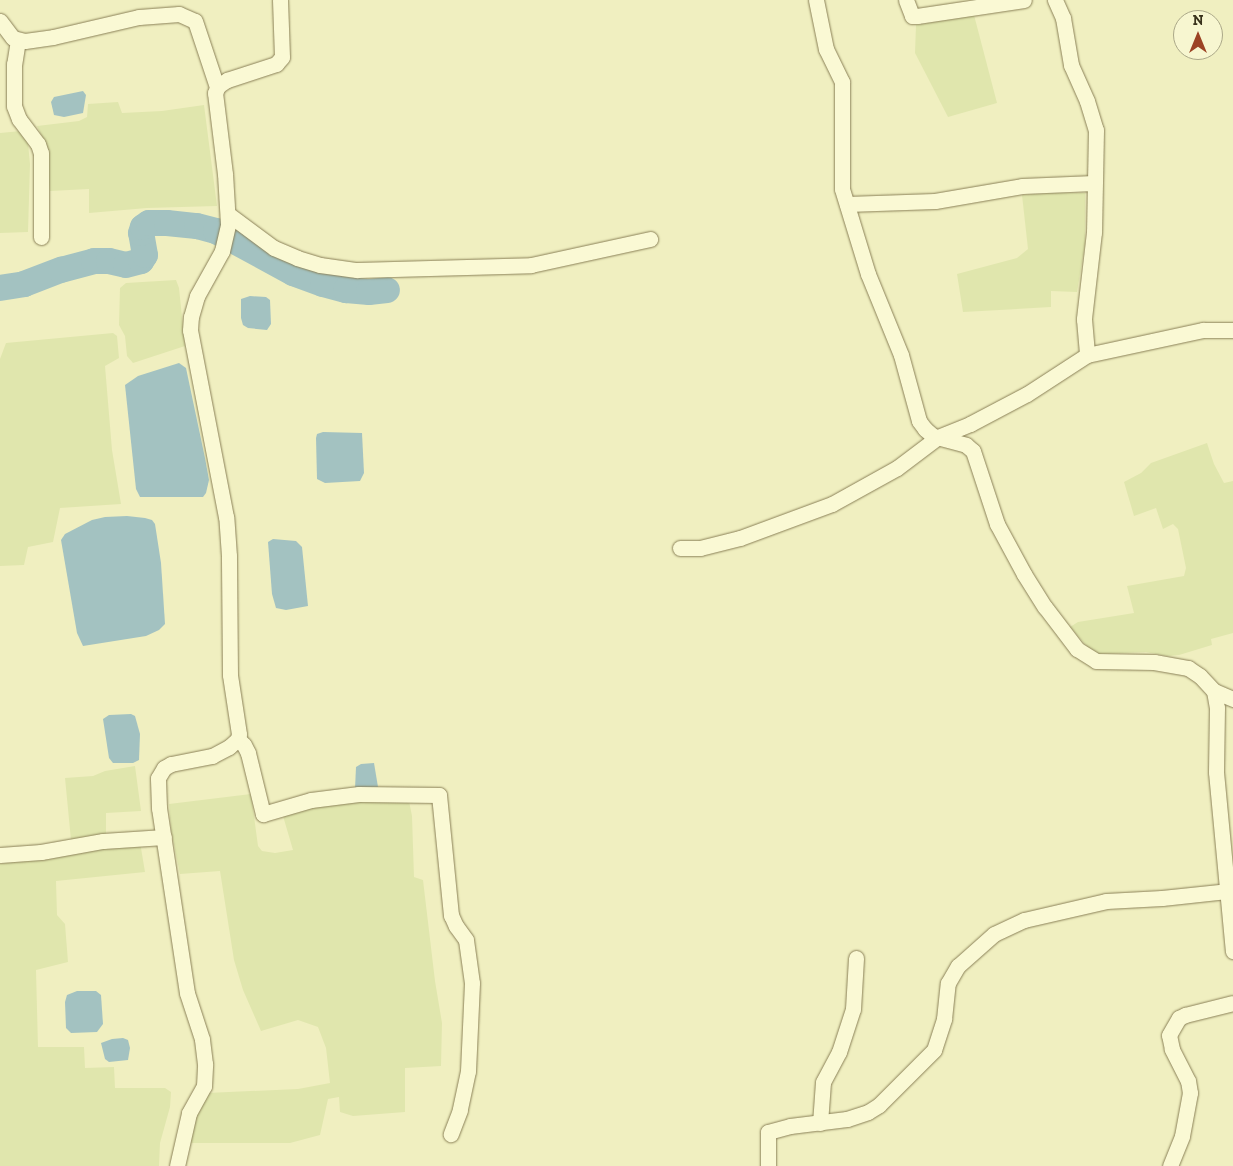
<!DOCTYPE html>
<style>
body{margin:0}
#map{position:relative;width:1233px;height:1166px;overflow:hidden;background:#f0efc0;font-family:"Zilla Slab",serif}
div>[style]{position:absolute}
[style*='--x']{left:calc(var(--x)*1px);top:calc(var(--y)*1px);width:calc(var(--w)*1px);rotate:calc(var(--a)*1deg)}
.farmland>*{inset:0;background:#e0e6ad}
.water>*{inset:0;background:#a3c2c1}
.river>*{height:26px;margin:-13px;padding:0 13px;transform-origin:13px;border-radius:13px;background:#a3c2c1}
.roads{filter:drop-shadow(0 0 1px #8a8057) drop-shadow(0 0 1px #8a8057)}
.minor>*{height:15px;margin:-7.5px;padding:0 7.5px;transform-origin:7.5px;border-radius:7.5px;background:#faf9d4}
span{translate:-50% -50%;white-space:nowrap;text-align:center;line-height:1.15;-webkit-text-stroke:4px #f7f6d0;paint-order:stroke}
.north{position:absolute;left:1173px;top:10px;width:50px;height:50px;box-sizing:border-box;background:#f7f6d0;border:1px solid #aba888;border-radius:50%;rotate:0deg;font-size:14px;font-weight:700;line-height:20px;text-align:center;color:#39321c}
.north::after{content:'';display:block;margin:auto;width:18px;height:22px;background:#9c4324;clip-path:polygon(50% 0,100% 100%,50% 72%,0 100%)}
</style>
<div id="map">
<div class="farmland">
<i style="clip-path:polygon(974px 15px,997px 103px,948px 117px,915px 53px,916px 25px)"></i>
<i style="clip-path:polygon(118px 102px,122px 113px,162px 111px,204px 105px,217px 206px,147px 208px,89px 213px,89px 189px,50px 191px,44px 141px,37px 126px,79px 121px,87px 117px,88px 104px)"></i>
<i style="clip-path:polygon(21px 131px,28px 143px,30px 164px,28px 232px,0 233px,0 133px)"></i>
<i style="clip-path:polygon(1047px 193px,1085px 193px,1085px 244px,1077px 292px,1051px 291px,1051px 307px,963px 312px,957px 274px,1017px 258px,1028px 249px,1022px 195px)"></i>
<i style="clip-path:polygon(176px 280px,179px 288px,185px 346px,133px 363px,127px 356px,125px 336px,119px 325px,120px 288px,126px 283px)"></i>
<i style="clip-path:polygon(113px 333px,117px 336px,119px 358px,105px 366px,112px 450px,121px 504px,60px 508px,53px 542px,28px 547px,24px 565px,0 566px,0 359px,6px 343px)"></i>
<i style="clip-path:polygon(1207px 443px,1214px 464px,1224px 483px,1233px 481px,1233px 633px,1211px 639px,1212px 645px,1179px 655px,1167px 656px,1146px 652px,1098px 654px,1091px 651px,1070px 627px,1078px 622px,1134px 613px,1127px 586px,1184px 576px,1186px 568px,1178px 529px,1173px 524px,1163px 529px,1156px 508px,1134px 516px,1124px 482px,1141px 473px,1151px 463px)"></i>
<i style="clip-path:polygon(135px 766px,141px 811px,106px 813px,106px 836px,71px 840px,65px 778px,93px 776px,105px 771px)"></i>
<i style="clip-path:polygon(251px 794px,258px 846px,262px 851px,275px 853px,293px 850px,283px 816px,331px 801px,409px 801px,412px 816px,414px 877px,423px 880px,435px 981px,442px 1023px,441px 1066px,405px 1068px,405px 1112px,353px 1116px,340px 1112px,339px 1097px,328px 1099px,320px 1135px,290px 1143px,191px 1143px,191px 1124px,207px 1093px,298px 1089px,330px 1083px,326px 1048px,318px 1027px,298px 1020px,261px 1031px,243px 990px,234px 960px,220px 871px,180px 874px,171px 830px,169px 804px)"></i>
<i style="clip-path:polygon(140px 842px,145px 872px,56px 881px,57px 915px,65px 924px,68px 962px,36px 970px,38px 1047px,84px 1047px,85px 1068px,114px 1067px,115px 1088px,165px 1088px,171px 1092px,170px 1107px,160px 1143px,159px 1166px,0 1166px,0 864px)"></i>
</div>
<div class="water">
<i style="clip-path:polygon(83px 91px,86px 95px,83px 113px,64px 117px,54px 115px,51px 102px,54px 97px)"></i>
<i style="clip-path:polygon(250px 296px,266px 297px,270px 300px,271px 324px,267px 330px,248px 328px,243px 325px,241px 318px,241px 299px)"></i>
<i style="clip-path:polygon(179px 363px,186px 368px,205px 458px,209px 480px,206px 493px,203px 497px,140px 497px,136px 489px,125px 385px,138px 376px)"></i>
<i style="clip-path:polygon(323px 432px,362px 433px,364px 473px,360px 481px,325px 483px,317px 479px,316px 438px,317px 434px)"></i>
<i style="clip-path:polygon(127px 516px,145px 518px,152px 520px,155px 524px,161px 563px,165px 624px,159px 630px,146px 636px,83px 646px,77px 633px,61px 540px,65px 534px,92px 520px,105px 517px)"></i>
<i style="clip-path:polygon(273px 539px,296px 541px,302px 547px,308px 606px,286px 610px,276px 608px,272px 594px,268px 542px)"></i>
<i style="clip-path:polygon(131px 714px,135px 716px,140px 734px,139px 760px,133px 763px,113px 763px,109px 758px,103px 719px,109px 715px)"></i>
<i style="clip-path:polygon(374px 763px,378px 787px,355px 789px,356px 767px,361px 764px)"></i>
<i style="clip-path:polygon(77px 991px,96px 991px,101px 995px,103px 1024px,97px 1032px,71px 1033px,66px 1028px,65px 1002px,67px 995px)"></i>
<i style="clip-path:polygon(123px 1038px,128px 1040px,130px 1048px,128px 1060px,109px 1062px,105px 1059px,101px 1043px,112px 1039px)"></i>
</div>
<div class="river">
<i style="--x:0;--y:288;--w:24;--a:-9"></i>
<i style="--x:24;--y:284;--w:40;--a:-21"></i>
<i style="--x:61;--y:270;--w:34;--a:-15"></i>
<i style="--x:94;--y:261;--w:15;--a:0"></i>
<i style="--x:109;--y:261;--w:17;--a:13"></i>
<i style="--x:126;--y:265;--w:16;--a:-15"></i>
<i style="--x:141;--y:261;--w:7;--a:-56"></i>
<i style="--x:145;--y:255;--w:22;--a:-100"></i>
<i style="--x:141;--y:233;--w:6;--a:-72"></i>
<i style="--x:143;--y:227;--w:7;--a:-34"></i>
<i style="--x:149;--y:223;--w:18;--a:0"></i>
<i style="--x:167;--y:223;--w:30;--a:6"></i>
<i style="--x:197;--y:226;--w:20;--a:15"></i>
<i style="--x:216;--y:231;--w:88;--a:28.6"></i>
<i style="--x:293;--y:273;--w:32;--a:20"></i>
<i style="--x:323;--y:284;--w:24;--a:15"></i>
<i style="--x:346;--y:290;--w:23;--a:5"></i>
<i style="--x:369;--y:292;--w:18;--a:-6"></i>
</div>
<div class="roads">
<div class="minor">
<i style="--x:816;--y:0;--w:50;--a:78.5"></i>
<i style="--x:826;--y:49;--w:37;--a:64"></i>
<i style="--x:842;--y:82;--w:107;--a:90"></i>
<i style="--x:842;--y:189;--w:89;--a:73"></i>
<i style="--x:868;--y:274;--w:87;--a:67.8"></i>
<i style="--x:901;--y:355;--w:68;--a:74.7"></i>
<i style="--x:919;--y:421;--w:10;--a:53"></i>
<i style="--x:925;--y:429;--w:11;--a:41"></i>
<i style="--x:933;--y:436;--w:34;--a:15"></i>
<i style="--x:966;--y:445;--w:9;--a:41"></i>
<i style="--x:973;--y:451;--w:77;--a:71.8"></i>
<i style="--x:997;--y:524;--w:57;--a:61.6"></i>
<i style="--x:1024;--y:574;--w:39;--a:58"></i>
<i style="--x:1045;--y:607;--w:53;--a:52.7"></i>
<i style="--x:1077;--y:649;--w:22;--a:32"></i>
<i style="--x:1096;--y:661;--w:58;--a:1"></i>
<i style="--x:1154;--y:662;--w:35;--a:10"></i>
<i style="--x:1188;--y:668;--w:14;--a:34"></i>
<i style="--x:1200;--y:676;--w:21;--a:47"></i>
<i style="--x:1214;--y:691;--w:17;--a:80"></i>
<i style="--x:1217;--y:708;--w:64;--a:90.9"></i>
<i style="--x:1216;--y:772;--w:180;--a:84.6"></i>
<i style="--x:906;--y:0;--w:17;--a:69"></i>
<i style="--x:912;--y:16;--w:5;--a:0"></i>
<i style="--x:917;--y:16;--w:108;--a:-8.5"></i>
<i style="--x:1055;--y:0;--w:20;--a:66"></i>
<i style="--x:1063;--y:18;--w:48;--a:80.3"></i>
<i style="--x:1071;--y:65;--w:39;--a:66"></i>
<i style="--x:1087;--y:101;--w:30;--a:73"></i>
<i style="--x:1096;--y:130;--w:102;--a:91.1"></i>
<i style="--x:1094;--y:232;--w:88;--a:96.6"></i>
<i style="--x:1084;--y:319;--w:36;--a:85"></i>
<i style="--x:0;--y:21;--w:21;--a:53"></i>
<i style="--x:13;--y:38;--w:12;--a:14"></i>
<i style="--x:25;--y:41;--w:28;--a:-8"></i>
<i style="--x:53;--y:37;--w:88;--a:-13.1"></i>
<i style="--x:139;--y:17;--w:40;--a:-4.3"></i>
<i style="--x:179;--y:14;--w:17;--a:24"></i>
<i style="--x:195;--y:21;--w:70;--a:71.6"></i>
<i style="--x:18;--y:40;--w:24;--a:99"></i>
<i style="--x:14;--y:64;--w:42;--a:90"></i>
<i style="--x:14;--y:106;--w:14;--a:69"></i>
<i style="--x:19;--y:119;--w:31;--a:53"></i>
<i style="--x:38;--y:144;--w:9;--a:72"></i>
<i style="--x:41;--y:153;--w:84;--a:90"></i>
<i style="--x:847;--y:204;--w:88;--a:-2"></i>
<i style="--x:935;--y:201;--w:88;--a:-9.8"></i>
<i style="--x:1022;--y:186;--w:72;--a:-2.4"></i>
<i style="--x:228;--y:214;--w:57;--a:36.5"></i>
<i style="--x:274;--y:248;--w:25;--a:23"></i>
<i style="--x:297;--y:258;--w:24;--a:17"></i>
<i style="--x:320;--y:265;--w:37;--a:8"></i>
<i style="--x:357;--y:270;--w:174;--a:-1.6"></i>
<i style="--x:531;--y:265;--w:122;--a:-12.3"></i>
<i style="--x:680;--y:548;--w:20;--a:0"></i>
<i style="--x:700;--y:548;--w:41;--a:-14"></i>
<i style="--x:740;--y:538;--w:98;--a:-20.3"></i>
<i style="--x:832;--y:504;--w:74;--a:-29"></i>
<i style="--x:897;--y:468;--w:51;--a:-37.1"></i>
<i style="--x:938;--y:437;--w:35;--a:-22"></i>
<i style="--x:970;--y:424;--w:64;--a:-27.8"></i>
<i style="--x:1027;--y:394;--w:72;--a:-33"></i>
<i style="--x:1087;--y:355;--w:119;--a:-12.2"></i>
<i style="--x:1203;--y:330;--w:30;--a:0"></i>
<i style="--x:1214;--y:691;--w:21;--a:23"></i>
<i style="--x:238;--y:739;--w:8;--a:45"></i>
<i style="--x:244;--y:745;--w:9;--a:63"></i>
<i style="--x:248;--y:753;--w:63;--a:76.2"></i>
<i style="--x:263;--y:814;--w:50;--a:-16.3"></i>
<i style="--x:311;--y:800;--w:48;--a:-7.1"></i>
<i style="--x:359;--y:794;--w:80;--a:0.7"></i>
<i style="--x:439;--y:795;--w:121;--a:84.3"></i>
<i style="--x:451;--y:915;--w:12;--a:66"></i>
<i style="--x:456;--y:926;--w:17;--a:54"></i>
<i style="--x:466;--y:940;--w:43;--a:82.1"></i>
<i style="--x:472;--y:983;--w:88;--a:92.6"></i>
<i style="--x:468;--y:1071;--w:40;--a:102"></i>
<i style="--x:460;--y:1110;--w:26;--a:111"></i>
<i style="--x:0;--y:855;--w:41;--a:-4.2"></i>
<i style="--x:41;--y:852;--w:63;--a:-10.1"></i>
<i style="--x:103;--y:841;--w:61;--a:-3.8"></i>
<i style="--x:820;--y:1123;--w:41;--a:-85.8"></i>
<i style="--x:823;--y:1082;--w:34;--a:-62"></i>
<i style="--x:839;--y:1052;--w:45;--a:-72"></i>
<i style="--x:853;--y:1009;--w:51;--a:-86.6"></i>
<i style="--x:177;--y:1166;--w:54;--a:-77.2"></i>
<i style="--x:189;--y:1113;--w:31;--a:-61"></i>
<i style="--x:204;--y:1086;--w:22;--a:-87"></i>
<i style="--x:205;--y:1064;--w:25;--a:-97"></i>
<i style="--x:202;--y:1039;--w:48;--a:-108.1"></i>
<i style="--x:187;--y:993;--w:187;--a:-98.6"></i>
<i style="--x:159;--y:808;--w:30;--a:-92"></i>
<i style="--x:158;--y:778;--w:12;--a:-59"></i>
<i style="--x:164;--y:768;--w:8;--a:-30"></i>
<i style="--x:171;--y:764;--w:42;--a:-11"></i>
<i style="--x:212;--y:756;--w:19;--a:-28"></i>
<i style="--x:229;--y:747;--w:12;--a:-42"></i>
<i style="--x:238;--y:739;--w:5;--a:-79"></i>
<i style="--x:239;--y:734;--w:60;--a:-98.7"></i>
<i style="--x:230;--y:675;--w:119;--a:-90.5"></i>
<i style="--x:229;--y:556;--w:39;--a:-94"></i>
<i style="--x:226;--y:517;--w:190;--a:-100.9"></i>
<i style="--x:190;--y:330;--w:13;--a:-86"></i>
<i style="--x:191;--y:317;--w:22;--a:-74"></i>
<i style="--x:197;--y:296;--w:51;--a:-60.9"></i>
<i style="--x:222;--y:251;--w:28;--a:-77"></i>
<i style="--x:228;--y:224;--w:50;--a:-93.4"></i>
<i style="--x:225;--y:174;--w:82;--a:-97"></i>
<i style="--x:215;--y:93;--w:8;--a:-67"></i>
<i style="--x:218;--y:86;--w:11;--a:-34"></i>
<i style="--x:227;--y:80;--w:52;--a:-18.1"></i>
<i style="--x:276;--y:64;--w:9;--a:-49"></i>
<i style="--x:282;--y:57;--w:57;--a:-92"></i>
<i style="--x:768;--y:1166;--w:34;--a:-90"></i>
<i style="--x:768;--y:1132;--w:23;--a:-15"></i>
<i style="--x:790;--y:1126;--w:57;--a:-7"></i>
<i style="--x:847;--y:1119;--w:22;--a:-18"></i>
<i style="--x:868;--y:1112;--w:13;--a:-32"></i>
<i style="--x:879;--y:1105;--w:78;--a:-45"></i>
<i style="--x:934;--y:1050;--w:33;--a:-72"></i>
<i style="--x:944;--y:1019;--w:36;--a:-84"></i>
<i style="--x:948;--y:983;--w:20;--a:-60"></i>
<i style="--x:958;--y:966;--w:48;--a:-41.6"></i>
<i style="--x:994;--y:934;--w:33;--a:-25"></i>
<i style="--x:1024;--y:920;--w:84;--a:-13"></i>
<i style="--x:1106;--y:901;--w:56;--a:-3.1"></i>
<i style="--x:1162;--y:898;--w:65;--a:-6.1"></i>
<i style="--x:1170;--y:1166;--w:32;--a:-68"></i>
<i style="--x:1182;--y:1136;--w:44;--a:-79.5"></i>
<i style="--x:1190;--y:1093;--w:12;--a:-99"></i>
<i style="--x:1188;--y:1081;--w:36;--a:-117"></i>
<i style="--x:1172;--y:1049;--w:14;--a:-102"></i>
<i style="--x:1169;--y:1035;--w:20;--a:-60"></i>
<i style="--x:1179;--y:1018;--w:7;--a:-27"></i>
<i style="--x:1185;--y:1015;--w:49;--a:-14"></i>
</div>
</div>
<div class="north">N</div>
</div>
